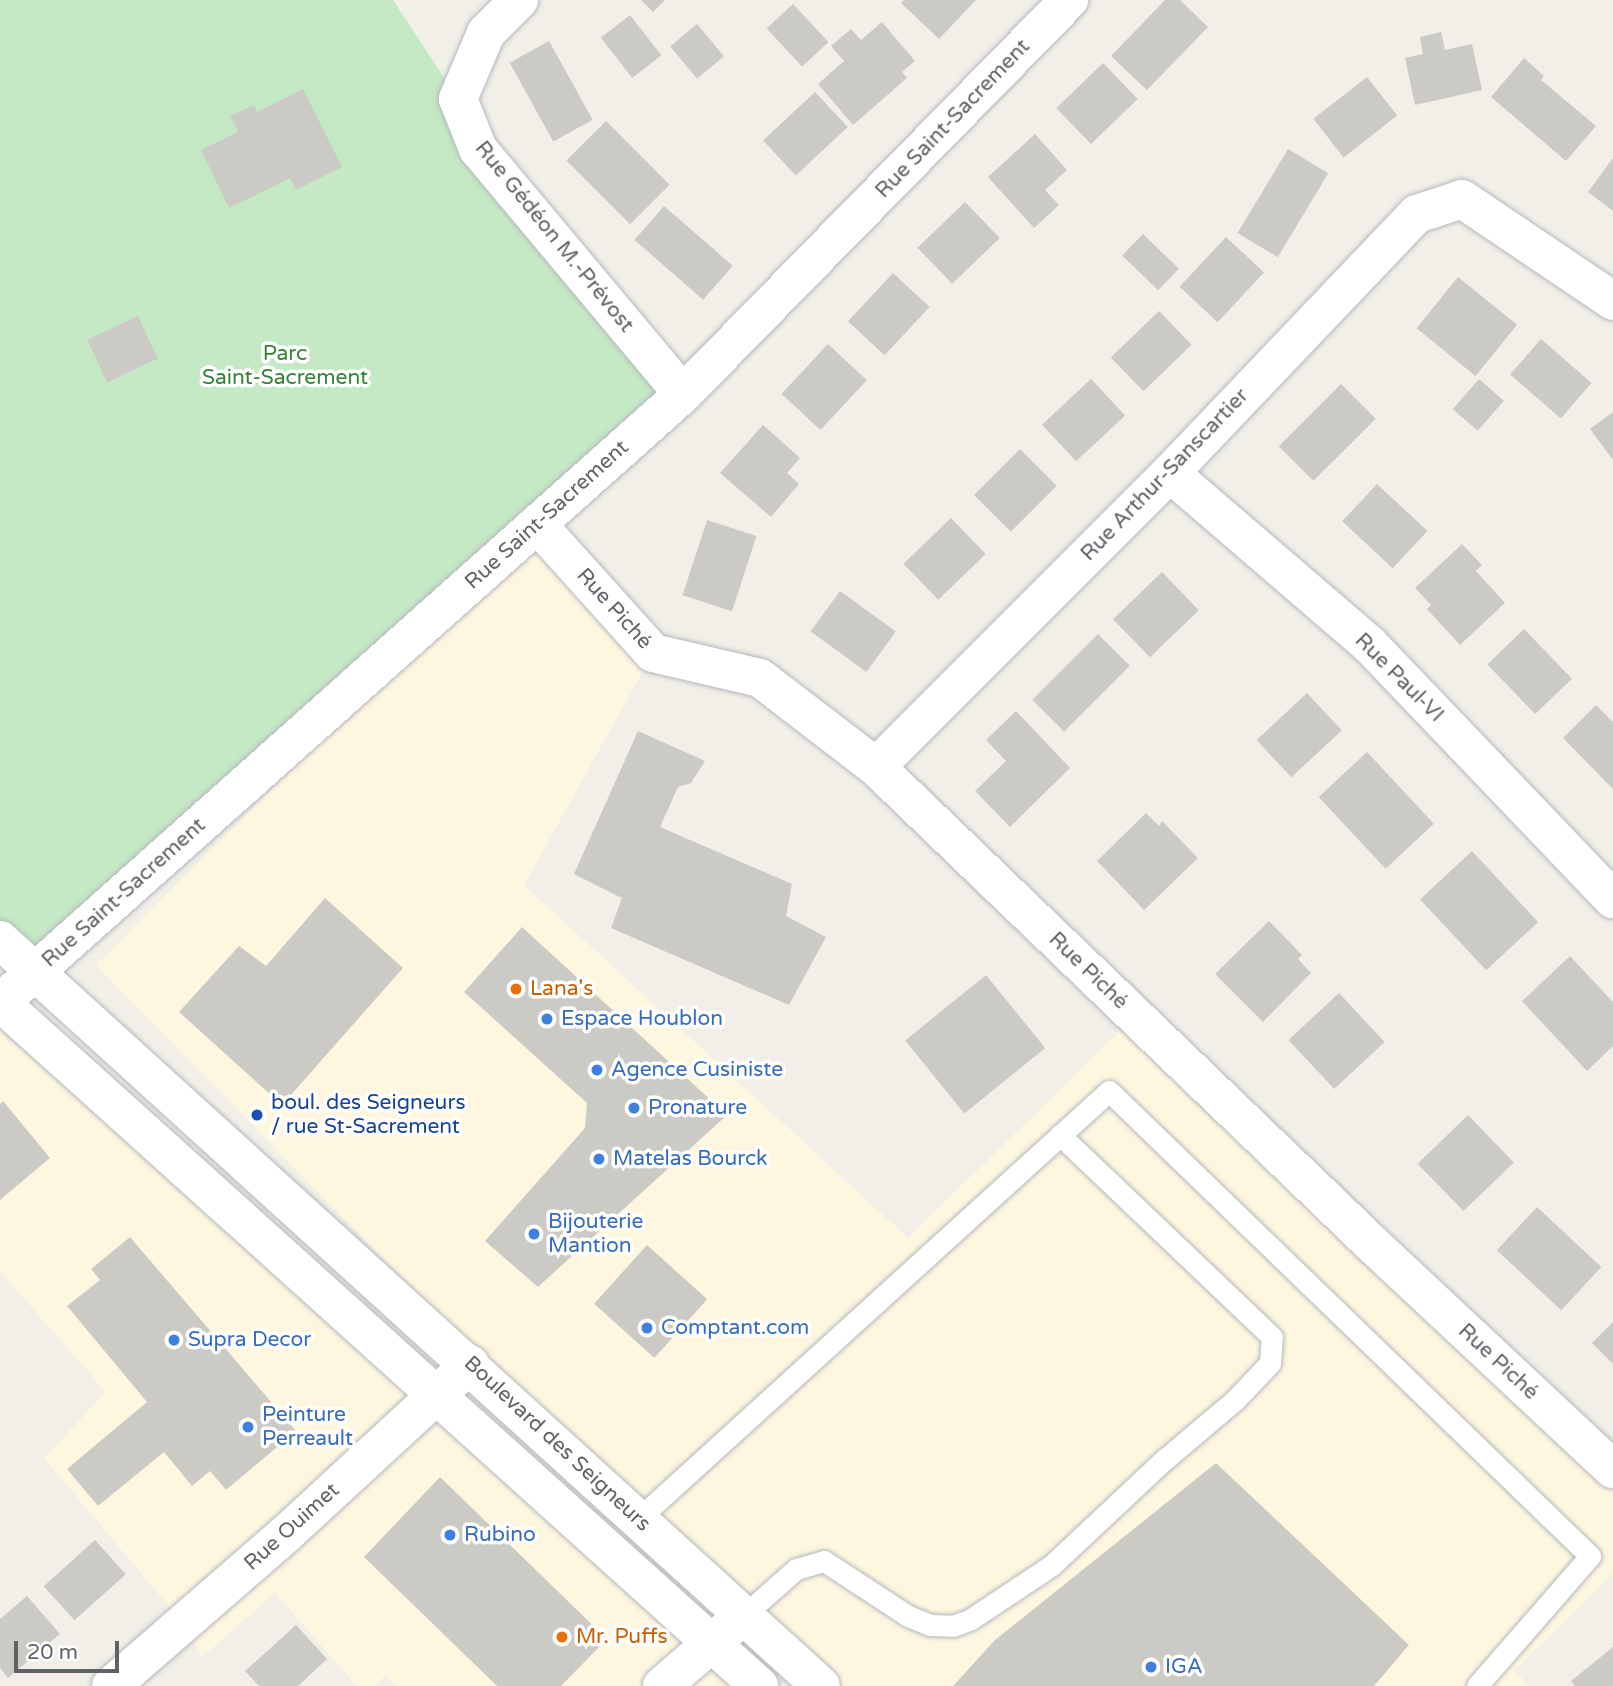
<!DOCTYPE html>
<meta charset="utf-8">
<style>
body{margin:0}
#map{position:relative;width:1613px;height:1686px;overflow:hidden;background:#f1efe8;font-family:"Varela Round",sans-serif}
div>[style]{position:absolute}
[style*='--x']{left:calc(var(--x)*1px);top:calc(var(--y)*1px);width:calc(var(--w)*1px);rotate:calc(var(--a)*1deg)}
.commercial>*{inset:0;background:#fef7e0}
.green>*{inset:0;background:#c5e8c5}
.building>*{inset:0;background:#cccac5;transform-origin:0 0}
.roads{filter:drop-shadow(0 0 2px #b5b8bc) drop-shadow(0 0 2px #b5b8bc)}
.service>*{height:21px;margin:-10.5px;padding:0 10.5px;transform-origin:10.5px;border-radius:10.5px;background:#fff}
.minor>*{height:38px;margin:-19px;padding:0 19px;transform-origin:19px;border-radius:19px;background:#fff}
.secondary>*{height:38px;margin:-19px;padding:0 19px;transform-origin:19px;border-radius:19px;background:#fff}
.dots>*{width:19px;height:19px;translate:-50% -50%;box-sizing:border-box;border:4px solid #fff;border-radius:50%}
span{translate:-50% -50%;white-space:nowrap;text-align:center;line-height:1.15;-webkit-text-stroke:7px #fff;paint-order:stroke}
.street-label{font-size:21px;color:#5f6368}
.park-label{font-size:21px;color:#348238}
.food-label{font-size:21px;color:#c56008}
.left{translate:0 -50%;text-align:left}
.shop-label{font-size:21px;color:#366cbe}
.transit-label{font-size:21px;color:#164399}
.scale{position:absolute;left:14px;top:1641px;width:105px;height:32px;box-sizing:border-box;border:4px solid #5f6368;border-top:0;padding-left:9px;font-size:21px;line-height:24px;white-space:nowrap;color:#5f6368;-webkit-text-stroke:5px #fff;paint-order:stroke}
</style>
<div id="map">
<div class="commercial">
<i style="clip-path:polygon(537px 524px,653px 653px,524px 885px,908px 1238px,1135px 1016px,1613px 1469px,1613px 1574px,1515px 1670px,1528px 1686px,822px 1686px,629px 1510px,96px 965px)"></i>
<i style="clip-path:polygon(0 1031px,167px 1170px,759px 1686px,396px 1686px,386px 1675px,374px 1686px,357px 1686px,275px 1593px,202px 1657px,183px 1623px,44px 1458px,106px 1392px,0 1271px)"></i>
</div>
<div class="green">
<i style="clip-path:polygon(0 0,393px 0,458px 99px,683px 394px,35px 973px,0 941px)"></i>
</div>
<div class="building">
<i style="clip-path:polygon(641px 0,665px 0,653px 12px)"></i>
<i style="clip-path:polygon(904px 0,976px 0,939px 39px,901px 3px)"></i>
<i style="clip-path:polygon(1165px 0,1180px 0,1208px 27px,1147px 90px,1111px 56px)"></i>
<i style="left:793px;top:4px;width:52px;height:36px;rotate:47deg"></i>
<i style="left:630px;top:15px;width:51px;height:37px;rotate:52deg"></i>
<i style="clip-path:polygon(882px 22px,915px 61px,902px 72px,907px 78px,853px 125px,818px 84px,844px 61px,831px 46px,851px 29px,861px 40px)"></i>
<i style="left:697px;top:24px;width:42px;height:35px;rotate:50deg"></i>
<i style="clip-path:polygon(1441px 32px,1445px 50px,1472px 44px,1482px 90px,1415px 105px,1405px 58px,1423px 54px,1420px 37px)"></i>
<i style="left:549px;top:41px;width:90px;height:45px;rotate:61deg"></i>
<i style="clip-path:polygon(1524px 58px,1544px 76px,1541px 80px,1596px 126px,1566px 161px,1491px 97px)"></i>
<i style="left:1103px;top:63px;width:50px;height:65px;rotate:46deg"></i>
<i style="left:1367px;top:77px;width:49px;height:68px;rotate:52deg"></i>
<i style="clip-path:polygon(303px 89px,342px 167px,296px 190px,290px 178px,229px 208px,201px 150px,238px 132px,230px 116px,254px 105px,257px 112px)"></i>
<i style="left:815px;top:92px;width:48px;height:71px;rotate:47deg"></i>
<i style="left:606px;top:121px;width:90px;height:56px;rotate:45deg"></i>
<i style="clip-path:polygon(1035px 134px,1067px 170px,1045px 190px,1059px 205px,1034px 228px,988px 177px)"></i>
<i style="left:1288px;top:149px;width:47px;height:98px;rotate:31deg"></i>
<i style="clip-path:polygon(1613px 158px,1613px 211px,1588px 192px)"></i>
<i style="left:965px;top:202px;width:50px;height:66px;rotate:46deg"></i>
<i style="left:664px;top:206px;width:91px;height:45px;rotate:41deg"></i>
<i style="left:1143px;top:234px;width:50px;height:30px;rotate:44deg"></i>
<i style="left:1226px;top:237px;width:52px;height:68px;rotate:43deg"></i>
<i style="left:893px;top:273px;width:50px;height:66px;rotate:43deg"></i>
<i style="left:1458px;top:277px;width:76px;height:66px;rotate:39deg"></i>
<i style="left:1159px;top:311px;width:47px;height:67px;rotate:46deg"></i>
<i style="left:138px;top:316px;width:47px;height:56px;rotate:65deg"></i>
<i style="left:1541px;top:339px;width:67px;height:47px;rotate:41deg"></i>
<i style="left:828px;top:344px;width:53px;height:68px;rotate:43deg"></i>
<i style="left:1091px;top:379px;width:50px;height:67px;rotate:47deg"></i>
<i style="left:1479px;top:379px;width:33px;height:40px;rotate:41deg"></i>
<i style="left:1341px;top:384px;width:49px;height:88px;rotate:45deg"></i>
<i style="clip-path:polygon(1613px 412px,1613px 460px,1590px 429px)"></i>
<i style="clip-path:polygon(763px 425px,800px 458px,787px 473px,799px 484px,771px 517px,720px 473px)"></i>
<i style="left:1020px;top:449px;width:52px;height:65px;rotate:45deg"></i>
<i style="left:1377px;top:484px;width:69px;height:51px;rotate:43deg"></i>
<i style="left:951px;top:518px;width:50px;height:66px;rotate:46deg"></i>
<i style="left:707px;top:520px;width:52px;height:79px;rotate:18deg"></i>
<i style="clip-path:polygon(1462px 544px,1482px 565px,1476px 571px,1505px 603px,1460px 645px,1427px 609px,1431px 605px,1415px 588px)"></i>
<i style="left:1162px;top:572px;width:53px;height:68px;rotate:46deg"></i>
<i style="left:840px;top:591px;width:69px;height:50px;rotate:36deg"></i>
<i style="left:1524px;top:629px;width:69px;height:51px;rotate:46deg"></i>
<i style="left:1098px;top:634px;width:45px;height:93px;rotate:45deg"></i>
<i style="left:1307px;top:693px;width:51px;height:69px;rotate:47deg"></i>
<i style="clip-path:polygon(1596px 705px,1613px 722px,1613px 789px,1563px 738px)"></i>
<i style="clip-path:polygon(1016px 711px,1070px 768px,1010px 827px,975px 791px,1006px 761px,986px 740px)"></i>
<i style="clip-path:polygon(638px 731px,705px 761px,691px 783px,678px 787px,660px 827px,792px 884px,786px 916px,826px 937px,789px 1005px,611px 928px,622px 898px,574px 874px)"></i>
<i style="left:1367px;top:752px;width:98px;height:66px;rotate:47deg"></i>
<i style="clip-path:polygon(1146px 813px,1159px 826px,1162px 821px,1198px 858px,1144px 910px,1097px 861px)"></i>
<i style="left:1472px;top:851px;width:97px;height:71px;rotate:47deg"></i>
<i style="clip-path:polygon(325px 898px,403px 968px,282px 1105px,179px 1012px,239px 946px,266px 966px)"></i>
<i style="clip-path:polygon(1269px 921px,1302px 955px,1298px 959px,1311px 973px,1263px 1022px,1215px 974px)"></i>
<i style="clip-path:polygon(522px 927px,727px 1115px,538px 1287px,485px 1241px,585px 1128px,587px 1103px,464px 992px)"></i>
<i style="clip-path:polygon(1570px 956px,1613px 1002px,1613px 1046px,1587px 1071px,1522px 1001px)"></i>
<i style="left:986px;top:975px;width:94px;height:104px;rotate:51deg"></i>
<i style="left:1339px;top:993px;width:67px;height:69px;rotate:47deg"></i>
<i style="clip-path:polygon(3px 1101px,50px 1158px,0 1200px,0 1104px)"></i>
<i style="left:1468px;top:1115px;width:66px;height:70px;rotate:46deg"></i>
<i style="left:1537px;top:1207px;width:88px;height:59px;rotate:43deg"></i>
<i style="clip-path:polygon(130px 1237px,296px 1431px,226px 1490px,210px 1471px,192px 1486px,164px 1452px,98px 1506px,67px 1469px,147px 1402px,67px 1306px,100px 1280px,91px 1269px)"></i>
<i style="left:647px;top:1245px;width:81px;height:79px;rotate:42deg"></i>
<i style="clip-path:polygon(1613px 1322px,1613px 1364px,1592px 1343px)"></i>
<i style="clip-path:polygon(1216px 1463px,1409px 1645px,1374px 1686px,953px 1686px,995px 1640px)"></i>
<i style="clip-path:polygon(440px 1477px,607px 1639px,561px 1686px,497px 1686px,364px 1557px)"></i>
<i style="left:95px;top:1540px;width:46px;height:69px;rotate:48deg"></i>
<i style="clip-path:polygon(27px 1596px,60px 1634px,8px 1678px,0 1668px,0 1619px)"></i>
<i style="clip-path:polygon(296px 1625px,327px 1659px,298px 1686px,259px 1686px,245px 1671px)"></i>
<i style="clip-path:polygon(1613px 1647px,1613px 1686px,1575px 1686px,1571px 1681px)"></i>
</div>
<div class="roads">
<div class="service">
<i style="--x:638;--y:1519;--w:636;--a:-42.26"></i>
<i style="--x:1109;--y:1091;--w:669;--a:44.03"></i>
<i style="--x:1590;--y:1556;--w:172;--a:131"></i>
<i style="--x:744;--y:1615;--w:69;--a:-41.5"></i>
<i style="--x:796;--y:1569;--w:29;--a:-16"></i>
<i style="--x:824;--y:1561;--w:100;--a:33.2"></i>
<i style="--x:908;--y:1616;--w:24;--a:22"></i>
<i style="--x:930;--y:1625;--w:23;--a:2"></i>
<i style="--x:953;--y:1626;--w:19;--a:-21"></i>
<i style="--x:971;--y:1619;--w:97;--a:-33.7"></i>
<i style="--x:1052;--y:1565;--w:154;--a:-43.2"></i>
<i style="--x:1164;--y:1460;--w:93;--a:-40.2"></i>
<i style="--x:1235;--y:1400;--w:51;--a:-46.6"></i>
<i style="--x:1270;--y:1363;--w:26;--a:-86"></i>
<i style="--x:1272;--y:1337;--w:293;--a:-136.4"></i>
</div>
<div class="minor">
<i style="--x:519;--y:0;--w:47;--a:135"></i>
<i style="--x:486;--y:33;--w:72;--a:113"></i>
<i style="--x:458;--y:99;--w:54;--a:68.2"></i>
<i style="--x:478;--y:149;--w:319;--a:50.1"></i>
<i style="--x:1170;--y:473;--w:262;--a:40.7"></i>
<i style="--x:1369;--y:644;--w:353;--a:46.3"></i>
<i style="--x:537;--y:524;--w:173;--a:48"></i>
<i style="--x:653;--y:653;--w:110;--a:13.2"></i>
<i style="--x:760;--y:678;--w:146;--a:37.5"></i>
<i style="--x:876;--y:767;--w:684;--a:43.87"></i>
<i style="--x:1369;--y:1241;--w:334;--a:43.1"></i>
<i style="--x:876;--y:767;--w:416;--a:-45"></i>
<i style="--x:1170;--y:473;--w:358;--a:-46.4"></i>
<i style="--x:1417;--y:214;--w:47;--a:-18.4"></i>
<i style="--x:1462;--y:199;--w:182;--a:34"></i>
<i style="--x:0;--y:1003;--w:915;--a:-41.72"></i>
<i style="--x:683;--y:394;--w:552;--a:-45.59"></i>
<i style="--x:111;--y:1686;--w:233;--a:-41"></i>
<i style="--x:287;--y:1533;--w:249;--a:-42.7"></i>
<i style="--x:662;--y:1686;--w:108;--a:-40.9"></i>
</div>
<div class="secondary">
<i style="--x:0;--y:940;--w:1109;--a:42.26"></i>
<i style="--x:0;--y:1002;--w:1022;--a:42.02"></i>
</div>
</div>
<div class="dots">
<i style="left:516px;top:989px;background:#e8710a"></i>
<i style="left:547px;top:1019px;background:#3f7fe0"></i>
<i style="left:597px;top:1070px;background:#3f7fe0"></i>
<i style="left:634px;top:1108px;background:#3f7fe0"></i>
<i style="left:257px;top:1115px;background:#1a4fb4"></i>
<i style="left:599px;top:1159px;background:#3f7fe0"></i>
<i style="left:534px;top:1234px;background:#3f7fe0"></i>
<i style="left:647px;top:1328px;background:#3f7fe0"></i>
<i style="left:174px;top:1340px;background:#3f7fe0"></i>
<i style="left:248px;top:1427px;background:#3f7fe0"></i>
<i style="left:450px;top:1535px;background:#3f7fe0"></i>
<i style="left:562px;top:1637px;background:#e8710a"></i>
<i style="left:1151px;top:1667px;background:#3f7fe0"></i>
</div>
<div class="street-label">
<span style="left:953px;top:119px;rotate:-46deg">Rue Saint-Sacrement</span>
<span style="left:554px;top:237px;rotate:51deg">Rue Gédéon M.-Prévost</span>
<span style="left:1165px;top:475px;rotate:-46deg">Rue Arthur-Sanscartier</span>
<span style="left:547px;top:515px;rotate:-42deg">Rue Saint-Sacrement</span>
<span style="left:614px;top:609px;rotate:48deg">Rue Piché</span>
<span style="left:1399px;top:678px;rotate:45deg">Rue Paul-VI</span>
<span style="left:124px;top:893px;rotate:-42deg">Rue Saint-Sacrement</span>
<span style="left:1088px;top:971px;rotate:44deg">Rue Piché</span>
<span style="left:1498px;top:1362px;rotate:43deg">Rue Piché</span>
<span style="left:557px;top:1444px;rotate:43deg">Boulevard des Seigneurs</span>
<span style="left:292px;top:1527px;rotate:-42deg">Rue Ouimet</span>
</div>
<div class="park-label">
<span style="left:285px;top:366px">Parc<br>Saint-Sacrement</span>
</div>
<div class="food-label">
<span class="left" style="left:530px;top:989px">Lana's</span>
<span class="left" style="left:576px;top:1637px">Mr. Puffs</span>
</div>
<div class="shop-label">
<span class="left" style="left:561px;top:1019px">Espace Houblon</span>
<span class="left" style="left:611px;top:1070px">Agence Cusiniste</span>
<span class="left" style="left:648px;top:1108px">Pronature</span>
<span class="left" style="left:613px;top:1159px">Matelas Bourck</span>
<span class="left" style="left:548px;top:1234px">Bijouterie<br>Mantion</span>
<span class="left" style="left:661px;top:1328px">Comptant.com</span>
<span class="left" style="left:188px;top:1340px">Supra Decor</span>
<span class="left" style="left:262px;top:1427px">Peinture<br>Perreault</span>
<span class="left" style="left:464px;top:1535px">Rubino</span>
<span class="left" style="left:1165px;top:1667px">IGA</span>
</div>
<div class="transit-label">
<span class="left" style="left:271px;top:1115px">boul. des Seigneurs<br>/ rue St-Sacrement</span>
</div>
<div class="scale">20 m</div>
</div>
